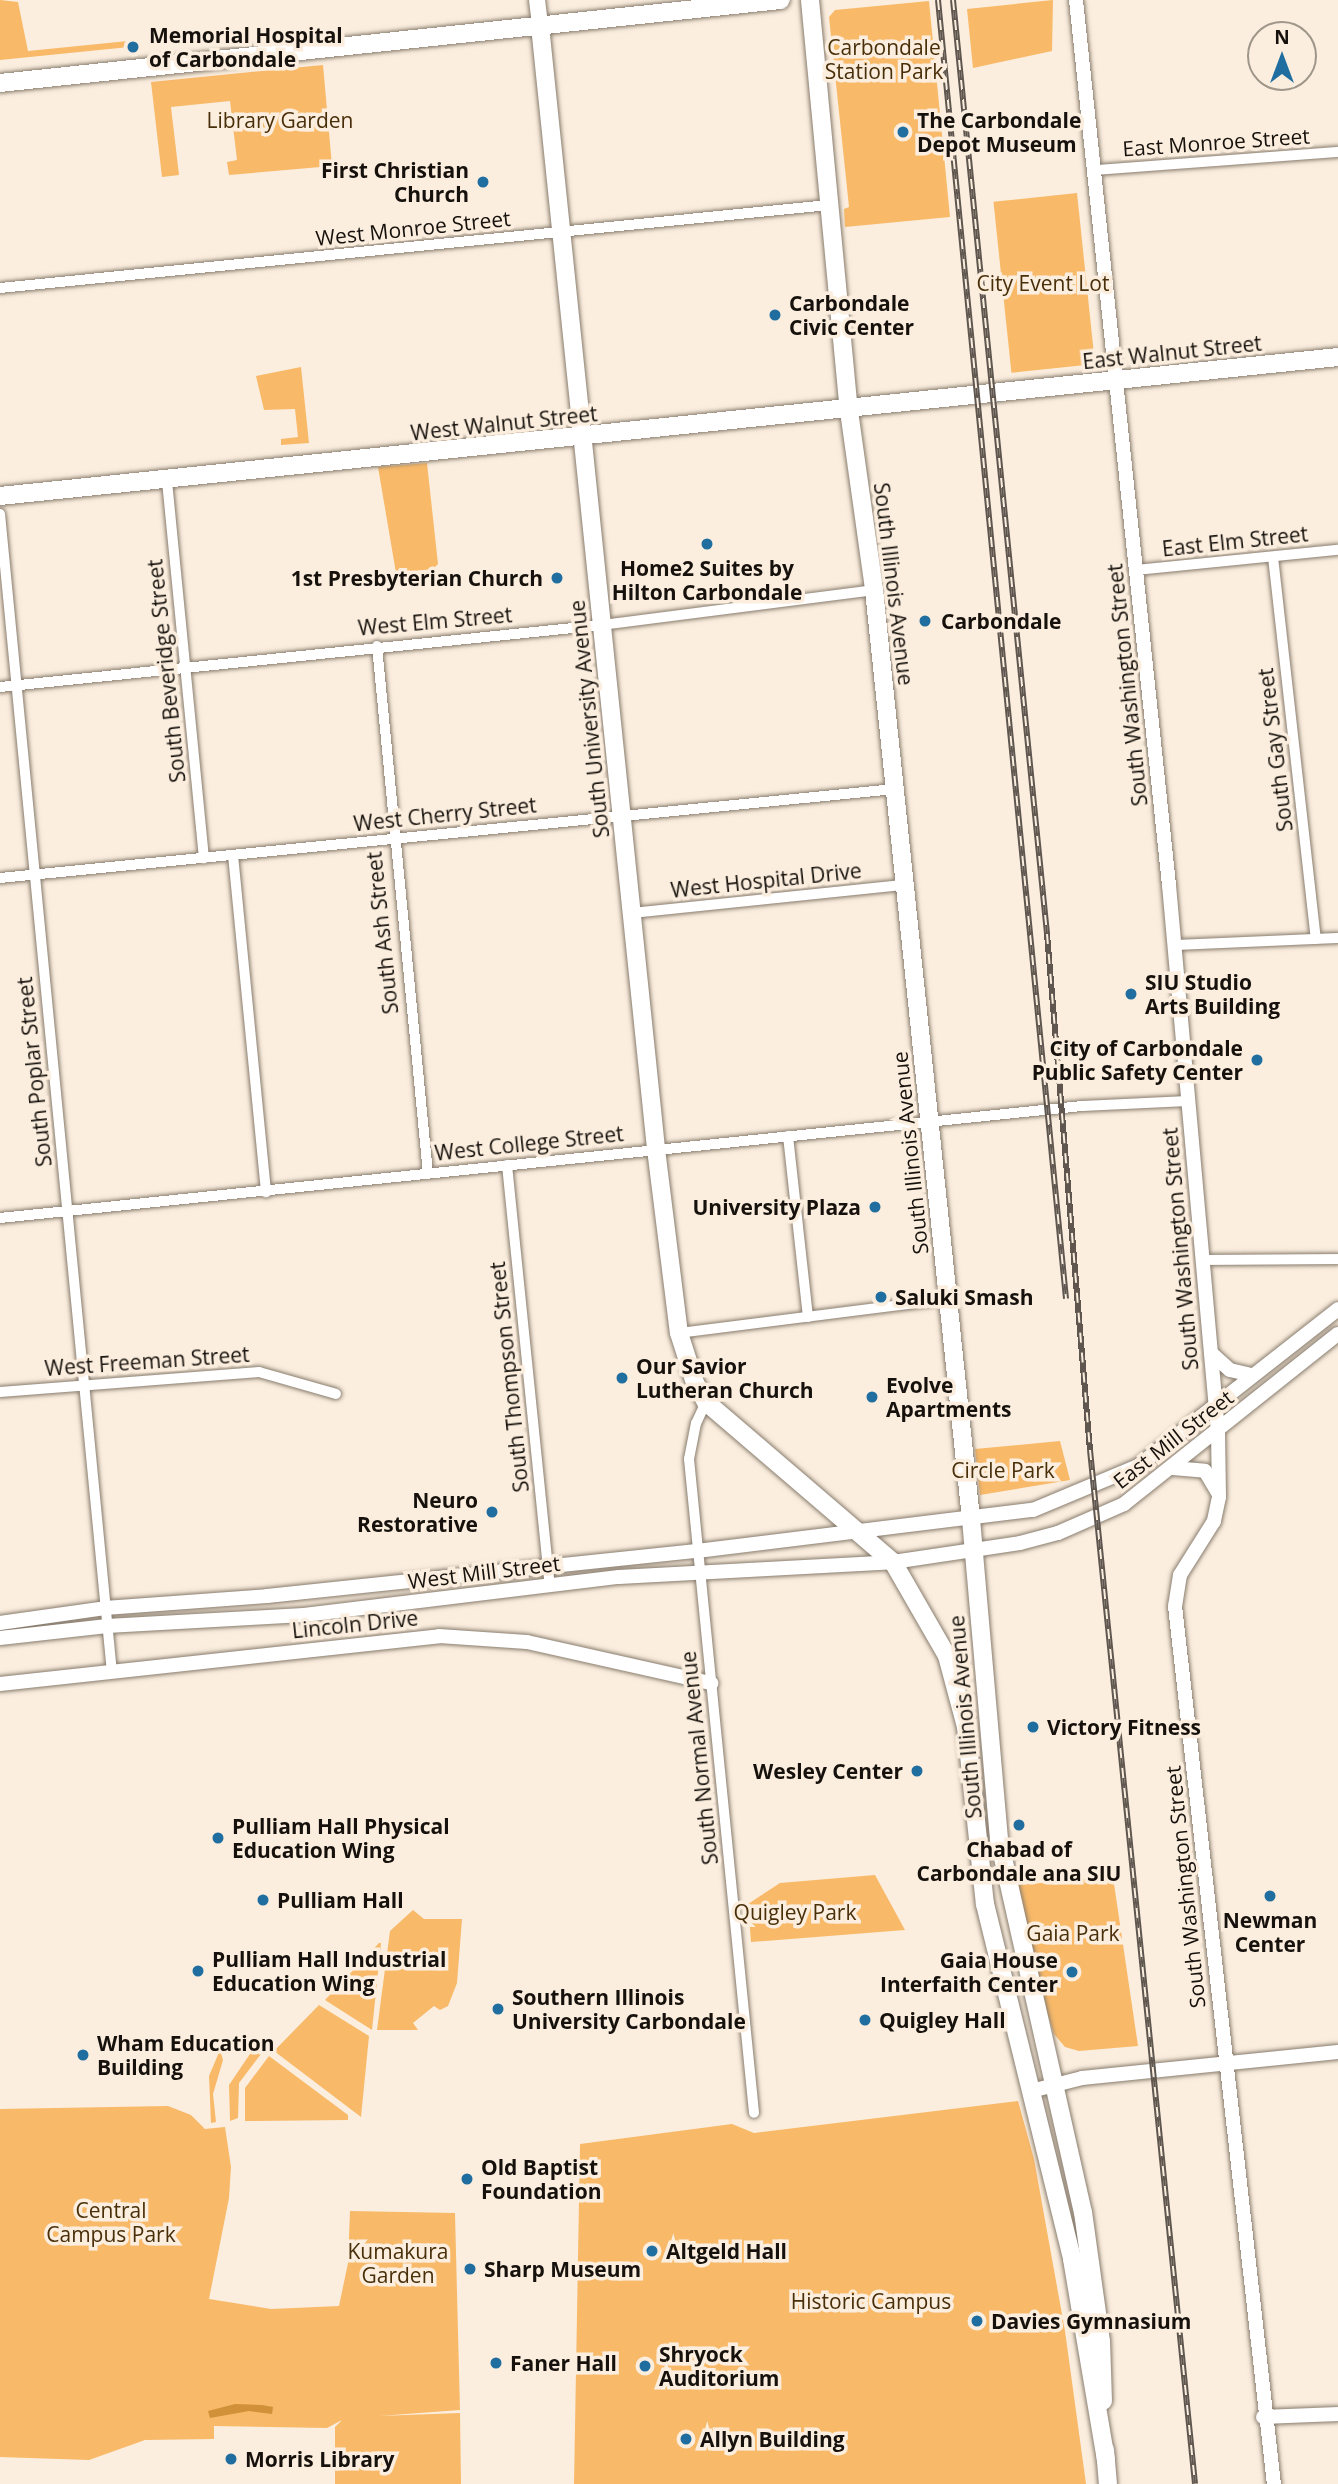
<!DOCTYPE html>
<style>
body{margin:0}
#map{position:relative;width:1338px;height:2484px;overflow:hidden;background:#fbeede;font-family:"Open Sans",sans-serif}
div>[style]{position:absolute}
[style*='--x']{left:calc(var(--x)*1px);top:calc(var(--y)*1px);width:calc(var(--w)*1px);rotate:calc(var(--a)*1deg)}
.green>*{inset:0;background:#f8b969;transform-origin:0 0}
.water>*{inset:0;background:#d09139}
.roads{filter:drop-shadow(0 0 2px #887c6e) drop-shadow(0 0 2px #887c6e)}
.street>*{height:10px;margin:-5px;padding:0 5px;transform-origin:5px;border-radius:5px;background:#fff}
.secondary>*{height:14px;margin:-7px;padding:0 7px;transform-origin:7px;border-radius:7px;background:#fff}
.primary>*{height:16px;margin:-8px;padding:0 8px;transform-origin:8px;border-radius:8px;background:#fff}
.highway>*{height:18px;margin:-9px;padding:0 9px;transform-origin:9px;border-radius:9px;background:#fff}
.rail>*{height:6px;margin-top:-3px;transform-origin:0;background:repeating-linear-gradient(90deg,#fbeede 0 10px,#5f574f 0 20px);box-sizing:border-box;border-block:2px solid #5f574f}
.dots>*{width:19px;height:19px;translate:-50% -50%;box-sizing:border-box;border:4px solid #fbeede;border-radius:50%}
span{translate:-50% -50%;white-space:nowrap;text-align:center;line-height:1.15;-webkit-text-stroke:7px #fbeede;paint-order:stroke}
.poi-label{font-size:21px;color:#16110c;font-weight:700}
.left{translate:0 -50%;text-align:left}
.right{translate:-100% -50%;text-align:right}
.park-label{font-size:21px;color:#492f09}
.street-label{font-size:21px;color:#16110c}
.north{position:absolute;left:1247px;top:21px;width:70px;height:70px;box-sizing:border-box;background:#fbeede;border:2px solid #9f968a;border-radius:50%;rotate:0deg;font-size:19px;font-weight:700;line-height:28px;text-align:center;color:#16110c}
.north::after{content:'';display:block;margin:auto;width:24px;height:32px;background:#206ea0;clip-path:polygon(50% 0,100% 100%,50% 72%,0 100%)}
</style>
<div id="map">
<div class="green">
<i style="clip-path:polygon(0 0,18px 2px,28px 51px,128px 41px,129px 47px,0 60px)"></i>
<i style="clip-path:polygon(1053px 0,1052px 51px,973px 68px,967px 9px)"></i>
<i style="clip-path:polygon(929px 1px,950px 217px,845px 227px,844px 209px,849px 207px,829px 17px,835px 10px)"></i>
<i style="clip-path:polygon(323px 65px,332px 166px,229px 175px,227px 162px,237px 160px,230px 101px,171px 107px,179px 175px,162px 177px,151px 82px)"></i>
<i style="left:1077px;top:193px;width:172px;height:84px;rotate:84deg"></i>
<i style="clip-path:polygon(301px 367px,309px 443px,281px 445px,281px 439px,298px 437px,295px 409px,264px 410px,256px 376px)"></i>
<i style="clip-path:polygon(427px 463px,438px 564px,433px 569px,396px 573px,378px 467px)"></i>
<i style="clip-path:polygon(1060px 1441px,1070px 1480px,980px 1495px,975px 1449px)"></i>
<i style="clip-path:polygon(875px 1875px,905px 1930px,751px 1942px,748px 1904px,780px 1883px)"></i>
<i style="clip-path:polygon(1113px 1877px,1138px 2046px,1079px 2051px,1065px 2047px,1054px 2034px,1032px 1964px,1017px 1885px)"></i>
<i style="clip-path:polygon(413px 1910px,424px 1919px,462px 1919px,457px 1983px,448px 2006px,440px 2010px,434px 2006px,413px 2023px,418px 2030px,377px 2030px,390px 1931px)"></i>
<i style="clip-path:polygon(379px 1943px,381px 1943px,372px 2030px,325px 2000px)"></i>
<i style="clip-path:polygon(319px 2005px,369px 2036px,361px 2117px,274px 2051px)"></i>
<i style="clip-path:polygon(254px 2048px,261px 2054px,239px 2083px,238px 2118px,230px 2121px,229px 2085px)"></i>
<i style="clip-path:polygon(220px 2050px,223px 2060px,213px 2094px,216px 2122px,211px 2123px,209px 2076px)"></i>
<i style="clip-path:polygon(269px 2056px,348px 2115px,348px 2120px,245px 2121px,245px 2088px)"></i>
<i style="clip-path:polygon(1018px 2101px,1034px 2159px,1065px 2331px,1086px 2484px,574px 2484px,580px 2144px,732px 2124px,754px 2133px)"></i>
<i style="clip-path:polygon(168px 2106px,191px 2115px,205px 2129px,225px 2127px,231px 2167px,229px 2198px,209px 2299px,271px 2309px,339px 2306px,348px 2263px,350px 2211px,455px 2213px,460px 2410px,379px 2416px,460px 2413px,461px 2484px,335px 2484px,335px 2427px,342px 2420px,327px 2428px,214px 2426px,214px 2439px,145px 2440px,89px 2460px,0 2457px,0 2109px)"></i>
</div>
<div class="water">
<i style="clip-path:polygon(235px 2404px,262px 2405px,273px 2407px,272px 2414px,249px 2411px,210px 2418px,208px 2411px)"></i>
</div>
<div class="roads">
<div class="street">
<i style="--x:1096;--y:170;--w:243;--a:-4.3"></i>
<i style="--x:0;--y:288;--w:833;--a:-5.72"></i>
<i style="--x:167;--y:481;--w:379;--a:84.4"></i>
<i style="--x:0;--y:514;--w:1163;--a:84.48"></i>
<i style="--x:1273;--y:557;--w:384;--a:83.6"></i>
<i style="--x:1136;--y:570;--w:203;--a:-5.7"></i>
<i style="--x:377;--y:646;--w:530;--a:84.48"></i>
<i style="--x:0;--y:687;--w:605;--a:-5.88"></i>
<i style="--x:602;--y:625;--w:274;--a:-7.3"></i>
<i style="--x:233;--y:855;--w:339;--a:84.4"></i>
<i style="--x:0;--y:878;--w:899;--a:-5.68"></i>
<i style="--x:632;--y:913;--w:274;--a:-5.9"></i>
<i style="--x:1175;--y:945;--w:163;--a:-2.5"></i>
<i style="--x:788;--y:1136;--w:182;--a:83.7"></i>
<i style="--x:507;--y:1165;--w:422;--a:84.2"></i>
<i style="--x:0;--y:1218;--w:1088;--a:-5.91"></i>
<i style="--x:1082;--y:1106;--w:106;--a:-2.7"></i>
<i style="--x:1204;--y:1260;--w:134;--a:-0.4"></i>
<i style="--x:679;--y:1333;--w:271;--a:-7.2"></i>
<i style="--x:0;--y:1392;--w:260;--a:-4.4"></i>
<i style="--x:259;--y:1372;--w:80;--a:15.9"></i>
<i style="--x:706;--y:1402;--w:23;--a:115"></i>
<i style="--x:696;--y:1423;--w:37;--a:101"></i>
<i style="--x:689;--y:1459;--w:657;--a:84.32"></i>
</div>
<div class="secondary">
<i style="--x:1076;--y:0;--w:890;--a:84"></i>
<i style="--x:1169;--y:885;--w:549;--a:84.88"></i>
<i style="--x:1218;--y:1432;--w:65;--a:89.1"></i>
<i style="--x:1219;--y:1497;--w:25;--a:102"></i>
<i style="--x:1214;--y:1521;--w:64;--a:122.2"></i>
<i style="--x:1180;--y:1575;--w:31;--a:99"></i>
<i style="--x:1175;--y:1606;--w:884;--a:83.57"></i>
<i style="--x:1211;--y:1353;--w:25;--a:42"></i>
<i style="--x:1230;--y:1370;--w:22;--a:13"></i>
<i style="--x:1173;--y:1468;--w:32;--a:5"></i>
<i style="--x:1205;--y:1471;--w:26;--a:59"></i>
<i style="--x:0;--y:1623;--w:106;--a:-8.1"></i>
<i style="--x:105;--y:1608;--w:162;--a:-4.2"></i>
<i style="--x:267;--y:1596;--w:432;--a:-6"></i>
<i style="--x:697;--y:1551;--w:338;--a:-7"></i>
<i style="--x:1033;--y:1510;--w:114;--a:-22.7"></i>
<i style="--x:1138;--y:1466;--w:254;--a:-38.1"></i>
<i style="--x:0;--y:1638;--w:108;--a:-6.4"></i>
<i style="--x:107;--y:1626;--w:197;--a:-3.2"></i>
<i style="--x:304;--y:1615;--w:317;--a:-6.9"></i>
<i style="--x:619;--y:1577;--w:274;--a:-3.1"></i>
<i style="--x:893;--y:1562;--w:128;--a:-8.5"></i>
<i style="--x:1020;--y:1543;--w:39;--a:-15"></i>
<i style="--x:1058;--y:1533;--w:72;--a:-23.7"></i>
<i style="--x:1124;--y:1504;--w:273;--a:-38.5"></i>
<i style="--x:0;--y:1684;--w:442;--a:-6.2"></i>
<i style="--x:439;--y:1636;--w:88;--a:3.9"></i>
<i style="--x:527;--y:1642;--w:189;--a:12.6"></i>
<i style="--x:1031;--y:2091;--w:53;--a:-14.3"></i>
<i style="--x:1082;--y:2078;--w:257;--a:-5.8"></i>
<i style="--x:1263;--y:2417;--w:75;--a:-2.3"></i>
</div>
<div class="primary">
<i style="--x:537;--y:0;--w:26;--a:83"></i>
</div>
<div class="highway">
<i style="--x:810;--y:0;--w:413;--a:84.6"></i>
<i style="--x:849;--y:411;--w:181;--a:82"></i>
<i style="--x:874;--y:590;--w:934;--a:84.04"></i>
<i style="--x:971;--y:1519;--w:322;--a:85"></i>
<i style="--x:999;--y:1840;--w:381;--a:77.3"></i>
<i style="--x:1083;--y:2212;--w:130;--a:82.1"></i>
<i style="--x:1101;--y:2341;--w:60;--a:88.1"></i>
<i style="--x:540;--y:26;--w:1129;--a:84.1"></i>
<i style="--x:656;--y:1149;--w:185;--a:82.9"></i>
<i style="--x:679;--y:1333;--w:52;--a:72.3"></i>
<i style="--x:695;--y:1383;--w:22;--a:60"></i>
<i style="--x:706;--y:1402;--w:246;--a:40.6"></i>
<i style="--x:893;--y:1562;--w:108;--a:60.1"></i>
<i style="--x:947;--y:1656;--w:73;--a:75"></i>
<i style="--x:966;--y:1727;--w:178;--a:83.9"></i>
<i style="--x:985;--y:1904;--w:366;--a:76.2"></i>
<i style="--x:1072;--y:2259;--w:205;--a:80.4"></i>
<i style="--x:0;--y:83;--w:785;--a:-6.07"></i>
<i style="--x:0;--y:496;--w:1345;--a:-5.93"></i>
<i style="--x:1105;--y:2450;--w:34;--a:85"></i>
</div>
</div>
<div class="rail">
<i style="--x:938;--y:0;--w:1305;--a:84.37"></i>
<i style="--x:953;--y:0;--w:939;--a:84.25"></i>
<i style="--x:1047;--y:934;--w:518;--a:85.24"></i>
<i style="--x:1090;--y:1450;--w:1039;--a:84.2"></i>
</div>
<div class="dots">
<i style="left:133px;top:47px;background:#206ea0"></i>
<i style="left:903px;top:132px;background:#206ea0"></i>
<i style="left:483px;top:182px;background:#206ea0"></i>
<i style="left:775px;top:315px;background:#206ea0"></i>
<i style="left:707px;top:544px;background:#206ea0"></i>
<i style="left:557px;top:578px;background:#206ea0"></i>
<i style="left:925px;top:621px;background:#206ea0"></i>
<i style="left:1131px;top:994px;background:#206ea0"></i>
<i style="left:1257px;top:1060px;background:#206ea0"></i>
<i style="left:875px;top:1207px;background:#206ea0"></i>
<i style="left:881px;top:1297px;background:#206ea0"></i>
<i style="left:622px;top:1378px;background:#206ea0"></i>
<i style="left:872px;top:1397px;background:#206ea0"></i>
<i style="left:492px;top:1512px;background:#206ea0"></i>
<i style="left:1033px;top:1727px;background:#206ea0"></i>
<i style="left:917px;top:1771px;background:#206ea0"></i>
<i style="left:1019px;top:1825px;background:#206ea0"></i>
<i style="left:218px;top:1838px;background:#206ea0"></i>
<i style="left:1270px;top:1896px;background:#206ea0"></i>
<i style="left:263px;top:1900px;background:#206ea0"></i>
<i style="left:198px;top:1971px;background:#206ea0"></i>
<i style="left:1072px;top:1972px;background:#206ea0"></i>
<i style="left:498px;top:2009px;background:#206ea0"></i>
<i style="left:865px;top:2020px;background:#206ea0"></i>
<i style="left:83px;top:2055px;background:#206ea0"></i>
<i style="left:467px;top:2179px;background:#206ea0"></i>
<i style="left:652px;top:2251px;background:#206ea0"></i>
<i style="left:470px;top:2269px;background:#206ea0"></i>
<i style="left:977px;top:2321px;background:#206ea0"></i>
<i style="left:496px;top:2363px;background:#206ea0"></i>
<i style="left:645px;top:2366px;background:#206ea0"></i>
<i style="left:686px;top:2439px;background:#206ea0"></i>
<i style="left:231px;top:2459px;background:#206ea0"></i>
</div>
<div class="poi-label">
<span class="left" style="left:149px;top:47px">Memorial Hospital<br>of Carbondale</span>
<span class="left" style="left:917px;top:132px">The Carbondale<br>Depot Museum</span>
<span class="right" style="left:469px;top:182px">First Christian<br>Church</span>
<span class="left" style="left:789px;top:315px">Carbondale<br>Civic Center</span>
<span style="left:707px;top:580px">Home2 Suites by<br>Hilton Carbondale</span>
<span class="right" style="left:543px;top:578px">1st Presbyterian Church</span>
<span class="left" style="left:941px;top:621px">Carbondale</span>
<span class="left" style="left:1145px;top:994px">SIU Studio<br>Arts Building</span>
<span class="right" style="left:1243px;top:1060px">City of Carbondale<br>Public Safety Center</span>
<span class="right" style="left:861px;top:1207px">University Plaza</span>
<span class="left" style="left:895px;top:1297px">Saluki Smash</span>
<span class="left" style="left:636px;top:1378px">Our Savior<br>Lutheran Church</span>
<span class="left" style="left:886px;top:1397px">Evolve<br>Apartments</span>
<span class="right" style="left:478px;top:1512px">Neuro<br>Restorative</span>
<span class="left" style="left:1047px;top:1727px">Victory Fitness</span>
<span class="right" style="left:903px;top:1771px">Wesley Center</span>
<span class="left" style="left:232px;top:1838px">Pulliam Hall Physical<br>Education Wing</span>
<span style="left:1019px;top:1861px">Chabad of<br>Carbondale ana SIU</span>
<span class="left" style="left:277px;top:1900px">Pulliam Hall</span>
<span style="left:1270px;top:1932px">Newman<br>Center</span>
<span class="left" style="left:212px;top:1971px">Pulliam Hall Industrial<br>Education Wing</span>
<span class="right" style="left:1058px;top:1972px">Gaia House<br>Interfaith Center</span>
<span class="left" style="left:512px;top:2009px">Southern Illinois<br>University Carbondale</span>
<span class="left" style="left:879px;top:2020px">Quigley Hall</span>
<span class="left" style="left:97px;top:2055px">Wham Education<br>Building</span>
<span class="left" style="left:481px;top:2179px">Old Baptist<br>Foundation</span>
<span class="left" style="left:666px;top:2251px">Altgeld Hall</span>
<span class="left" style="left:484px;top:2269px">Sharp Museum</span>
<span class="left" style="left:991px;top:2321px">Davies Gymnasium</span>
<span class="left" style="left:659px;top:2366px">Shryock<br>Auditorium</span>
<span class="left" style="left:510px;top:2363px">Faner Hall</span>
<span class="left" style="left:700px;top:2439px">Allyn Building</span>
<span class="left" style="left:245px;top:2459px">Morris Library</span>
</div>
<div class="park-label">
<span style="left:884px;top:59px">Carbondale<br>Station Park</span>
<span style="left:280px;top:120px">Library Garden</span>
<span style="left:1043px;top:283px">City Event Lot</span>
<span style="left:1003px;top:1470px">Circle Park</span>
<span style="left:795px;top:1912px">Quigley Park</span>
<span style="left:1073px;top:1933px">Gaia Park</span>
<span style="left:111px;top:2222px">Central<br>Campus Park</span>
<span style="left:398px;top:2263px">Kumakura<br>Garden</span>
<span style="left:871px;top:2301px">Historic Campus</span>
</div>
<div class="street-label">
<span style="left:1216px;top:142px;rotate:-4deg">East Monroe Street</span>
<span style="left:413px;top:228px;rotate:-6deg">West Monroe Street</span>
<span style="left:1172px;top:352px;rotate:-6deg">East Walnut Street</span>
<span style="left:504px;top:423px;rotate:-6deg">West Walnut Street</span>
<span style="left:1235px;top:541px;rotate:-6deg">East Elm Street</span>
<span style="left:894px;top:584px;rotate:83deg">South Illinois Avenue</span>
<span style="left:435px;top:621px;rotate:-5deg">West Elm Street</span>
<span style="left:166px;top:671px;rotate:-96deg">South Beveridge Street</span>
<span style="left:1127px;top:685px;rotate:-96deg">South Washington Street</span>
<span style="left:589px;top:719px;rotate:-96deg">South University Avenue</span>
<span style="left:1275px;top:750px;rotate:-97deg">South Gay Street</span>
<span style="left:445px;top:814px;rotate:-6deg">West Cherry Street</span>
<span style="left:766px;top:880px;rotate:-6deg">West Hospital Drive</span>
<span style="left:382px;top:933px;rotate:-96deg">South Ash Street</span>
<span style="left:34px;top:1072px;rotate:-96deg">South Poplar Street</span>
<span style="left:529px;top:1143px;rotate:-6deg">West College Street</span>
<span style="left:910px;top:1153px;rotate:-96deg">South Illinois Avenue</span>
<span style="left:1180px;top:1249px;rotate:-95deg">South Washington Street</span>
<span style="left:147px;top:1361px;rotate:-4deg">West Freeman Street</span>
<span style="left:509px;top:1377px;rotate:-96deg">South Thompson Street</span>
<span style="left:1173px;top:1439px;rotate:-38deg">East Mill Street</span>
<span style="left:484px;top:1572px;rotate:-7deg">West Mill Street</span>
<span style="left:355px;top:1624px;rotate:-6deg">Lincoln Drive</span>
<span style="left:965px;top:1717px;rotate:-95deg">South Illinois Avenue</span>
<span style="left:699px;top:1758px;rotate:-96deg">South Normal Avenue</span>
<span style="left:1185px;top:1887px;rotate:-96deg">South Washington Street</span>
</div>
<div class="north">N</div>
</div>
